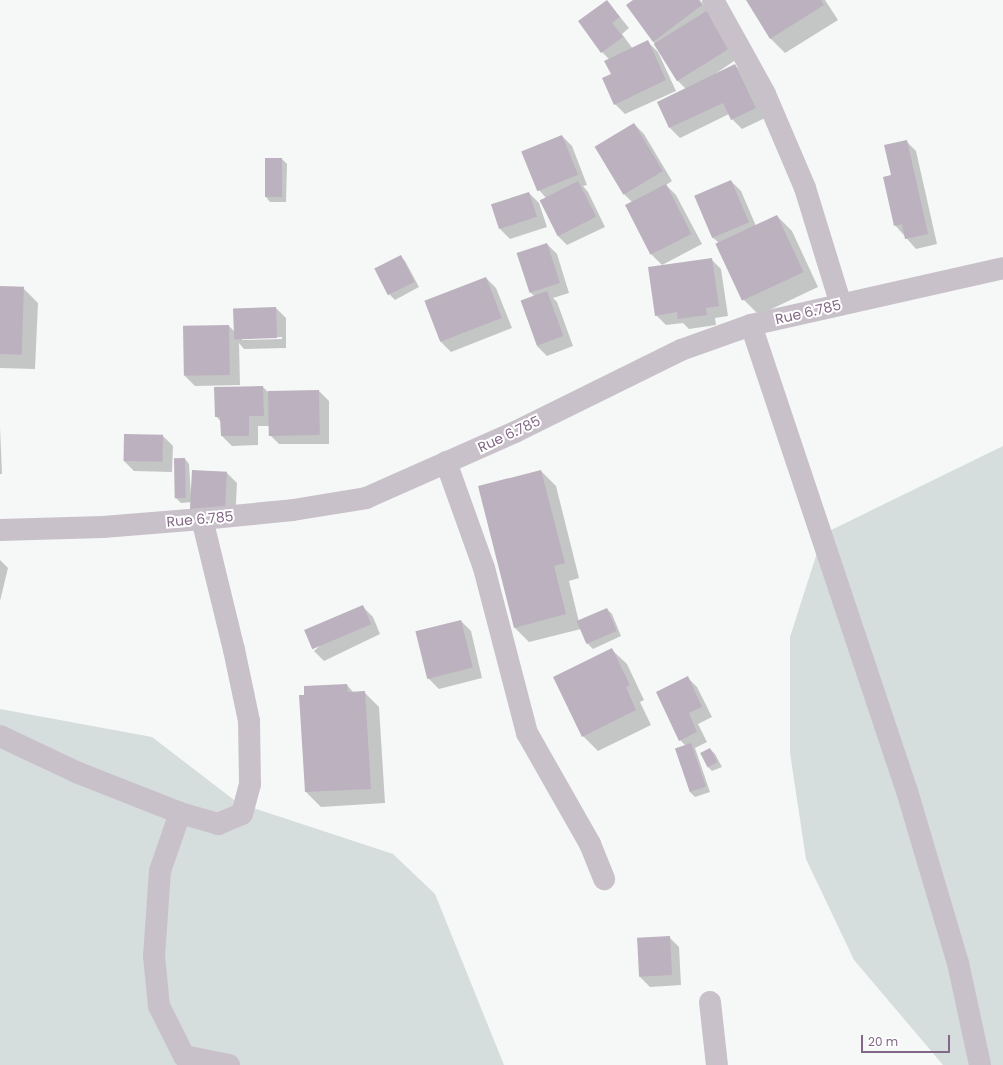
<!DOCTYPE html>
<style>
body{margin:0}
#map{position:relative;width:1003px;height:1065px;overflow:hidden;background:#f6f8f7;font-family:Poppins,sans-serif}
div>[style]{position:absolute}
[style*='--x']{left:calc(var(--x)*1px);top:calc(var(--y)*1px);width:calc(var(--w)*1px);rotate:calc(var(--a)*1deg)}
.green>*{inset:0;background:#d5dddd}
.shadow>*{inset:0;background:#0003}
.building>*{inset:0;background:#bcb1be;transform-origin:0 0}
.minor>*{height:22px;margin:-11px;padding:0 11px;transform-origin:11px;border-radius:11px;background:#c9c1ca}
span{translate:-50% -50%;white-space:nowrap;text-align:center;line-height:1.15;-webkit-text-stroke:4px #fff;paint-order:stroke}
.street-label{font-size:14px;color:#836787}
.scale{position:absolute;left:861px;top:1035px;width:89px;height:18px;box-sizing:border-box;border:2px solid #836787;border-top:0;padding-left:5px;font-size:12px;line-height:14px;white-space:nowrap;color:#836787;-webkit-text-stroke:3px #fff;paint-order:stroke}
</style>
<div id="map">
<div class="green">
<i style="clip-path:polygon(1003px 446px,1003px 1065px,943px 1065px,854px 960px,806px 859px,790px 753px,790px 637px,823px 534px)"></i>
<i style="clip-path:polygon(0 709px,152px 737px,238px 803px,393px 854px,435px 894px,504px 1065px,0 1065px)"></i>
</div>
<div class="shadow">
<i style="clip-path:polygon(634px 0,700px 0,740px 57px,715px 74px,735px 65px,745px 75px,765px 118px,742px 129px,732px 119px,729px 114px,680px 138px,670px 128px,686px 89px,678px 81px,653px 41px)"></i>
<i style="clip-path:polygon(747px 0,825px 0,838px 20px,785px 53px,770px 38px)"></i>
<i style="clip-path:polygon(607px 1px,629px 28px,622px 34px,633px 49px,648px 42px,658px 52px,676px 91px,625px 114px,615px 104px,603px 79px,612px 75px,610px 60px,602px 52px)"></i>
<i style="clip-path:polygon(634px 124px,644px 134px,672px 181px,666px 185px,676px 195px,702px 244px,662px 265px,652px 255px,633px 203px,624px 194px)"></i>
<i style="clip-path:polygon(562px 136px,572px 146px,587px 185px,583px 186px,588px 192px,605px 227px,567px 245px,557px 235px,540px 200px,546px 198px,539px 190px)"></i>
<i style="clip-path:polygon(906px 141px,916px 151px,937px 244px,916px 249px,895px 225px,892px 176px)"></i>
<i style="clip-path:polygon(282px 159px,287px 164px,286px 202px,270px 202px,266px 197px)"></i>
<i style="clip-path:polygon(731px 181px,741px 191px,756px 226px,777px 216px,792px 231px,818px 287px,759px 315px,744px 300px,719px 243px,712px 237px)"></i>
<i style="clip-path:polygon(529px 193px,539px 203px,547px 227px,510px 239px,500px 229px)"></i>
<i style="clip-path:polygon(547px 244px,557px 254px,569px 293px,553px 298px,557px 302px,573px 346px,547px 356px,537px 346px,521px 301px,534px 296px,530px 292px)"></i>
<i style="clip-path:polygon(400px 256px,405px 261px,419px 287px,395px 300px,390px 295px)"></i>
<i style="clip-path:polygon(711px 259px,721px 269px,728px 316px,715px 318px,716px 325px,689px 329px,683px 323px,666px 325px,656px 315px)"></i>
<i style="clip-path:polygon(486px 278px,496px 288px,512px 328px,451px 352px,441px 342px,426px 302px)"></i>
<i style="clip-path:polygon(0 287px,23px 288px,38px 303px,35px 369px,0 368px)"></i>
<i style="clip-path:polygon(evenodd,276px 308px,286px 318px,286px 348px,244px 349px,239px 343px,240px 385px,195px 386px,185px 376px,229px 326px,234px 331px,276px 308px,282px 337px,282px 339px,242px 340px,242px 338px,282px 337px)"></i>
<i style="clip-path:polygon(263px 387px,268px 392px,319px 391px,329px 401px,329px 444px,279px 444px,269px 434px,269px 426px,258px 426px,258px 445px,232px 446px,222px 436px,221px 422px,216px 416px)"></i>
<i style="clip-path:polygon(0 427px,2px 474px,0 474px)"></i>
<i style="clip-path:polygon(163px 436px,173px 446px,172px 472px,134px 471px,124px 461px)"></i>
<i style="clip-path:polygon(185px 459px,189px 464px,191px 495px,227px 473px,237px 483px,235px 522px,192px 502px,181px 503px,176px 498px)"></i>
<i style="clip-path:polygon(541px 471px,556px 486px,579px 578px,569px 581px,579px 622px,607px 609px,612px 614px,621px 636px,593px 649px,588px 644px,581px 629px,529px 642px,514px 627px)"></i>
<i style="clip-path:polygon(0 560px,8px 568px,0 601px)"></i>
<i style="clip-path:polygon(363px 607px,373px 617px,380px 634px,324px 661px,314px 651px)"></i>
<i style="clip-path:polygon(461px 621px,471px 631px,482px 678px,439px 689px,429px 679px,418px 632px)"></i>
<i style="clip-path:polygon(612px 650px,627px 664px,644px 700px,640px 702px,651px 725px,598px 751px,583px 736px)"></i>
<i style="clip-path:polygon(687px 677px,697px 687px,712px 717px,698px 724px,707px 742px,695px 748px,710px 792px,695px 797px,690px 792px,676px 749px,686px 746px,680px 740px)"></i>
<i style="clip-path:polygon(347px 685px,354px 693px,364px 692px,379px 707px,385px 803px,321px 807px,306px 792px,300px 696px)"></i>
<i style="clip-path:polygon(710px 749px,715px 754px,722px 767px,712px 771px,708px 767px)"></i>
<i style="clip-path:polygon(669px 937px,679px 947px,681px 985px,650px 987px,640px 977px)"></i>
</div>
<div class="building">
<i style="clip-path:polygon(607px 0,620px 17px,612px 23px,623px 37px,601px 53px,578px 21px)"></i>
<i style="clip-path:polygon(633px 0,698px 0,702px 5px,653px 42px,626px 5px)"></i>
<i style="clip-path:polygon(746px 0,821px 0,824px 5px,770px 39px)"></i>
<i style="left:708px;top:10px;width:44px;height:64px;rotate:58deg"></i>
<i style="clip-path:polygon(648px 40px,666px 80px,614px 105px,602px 78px,611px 74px,604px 61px)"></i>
<i style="clip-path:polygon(735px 64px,756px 108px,731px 120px,723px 103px,669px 128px,657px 102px)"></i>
<i style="left:634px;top:123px;width:56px;height:46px;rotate:59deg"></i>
<i style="left:562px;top:135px;width:43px;height:44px;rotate:68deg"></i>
<i style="clip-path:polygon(907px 140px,928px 234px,905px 239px,902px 224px,894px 226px,883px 177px,891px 175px,884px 145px)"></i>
<i style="left:265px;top:158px;width:17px;height:39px"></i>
<i style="left:731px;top:180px;width:46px;height:40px;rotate:67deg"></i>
<i style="left:578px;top:181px;width:40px;height:43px;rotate:63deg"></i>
<i style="left:666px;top:184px;width:56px;height:46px;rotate:63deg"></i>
<i style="left:529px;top:192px;width:26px;height:40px;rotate:72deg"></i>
<i style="left:777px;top:215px;width:63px;height:68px;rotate:65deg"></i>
<i style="left:547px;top:243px;width:42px;height:32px;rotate:72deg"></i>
<i style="left:401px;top:255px;width:30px;height:30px;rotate:63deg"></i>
<i style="clip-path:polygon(712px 258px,719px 306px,706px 308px,707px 315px,678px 319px,677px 312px,655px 316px,648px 267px)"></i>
<i style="left:486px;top:277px;width:44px;height:66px;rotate:69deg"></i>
<i style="left:0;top:286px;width:24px;height:68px;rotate:2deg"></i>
<i style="left:547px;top:291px;width:48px;height:28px;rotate:70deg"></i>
<i style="left:276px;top:307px;width:31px;height:43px;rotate:88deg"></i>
<i style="left:229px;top:325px;width:50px;height:46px;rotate:89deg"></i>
<i style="clip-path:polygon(263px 386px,264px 416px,249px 416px,249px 436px,221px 436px,220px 417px,215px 417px,214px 387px)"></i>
<i style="left:319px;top:390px;width:45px;height:51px;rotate:89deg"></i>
<i style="left:124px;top:434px;width:39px;height:27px;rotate:1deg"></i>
<i style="left:185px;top:458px;width:40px;height:11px;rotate:89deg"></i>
<i style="left:192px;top:470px;width:35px;height:41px;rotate:3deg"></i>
<i style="clip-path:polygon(541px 470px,565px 563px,554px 566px,566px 614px,514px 628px,478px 486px)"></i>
<i style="left:363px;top:605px;width:21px;height:64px;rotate:67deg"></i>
<i style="left:607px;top:608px;width:25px;height:33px;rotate:67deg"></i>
<i style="left:461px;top:620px;width:49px;height:47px;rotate:76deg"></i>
<i style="clip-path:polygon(612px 648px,630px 685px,626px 687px,636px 710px,582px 737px,553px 677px)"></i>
<i style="clip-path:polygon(688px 676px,702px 707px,689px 713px,697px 732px,679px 741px,656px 692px)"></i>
<i style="clip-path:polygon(347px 684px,348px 692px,365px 691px,371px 789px,305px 792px,299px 695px,304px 695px,304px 686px)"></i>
<i style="left:691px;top:743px;width:46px;height:17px;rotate:71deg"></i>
<i style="left:710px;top:748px;width:16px;height:11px;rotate:63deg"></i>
<i style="left:670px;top:936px;width:39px;height:33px;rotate:87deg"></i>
</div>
<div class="minor">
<i style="--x:713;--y:0;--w:107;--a:61"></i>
<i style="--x:765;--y:94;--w:102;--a:66.9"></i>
<i style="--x:805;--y:188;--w:122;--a:72.9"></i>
<i style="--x:751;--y:325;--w:491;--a:71.5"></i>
<i style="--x:907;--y:791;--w:179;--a:73.5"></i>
<i style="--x:958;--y:963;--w:104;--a:77.8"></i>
<i style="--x:446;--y:462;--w:113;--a:70.3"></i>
<i style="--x:484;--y:568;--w:171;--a:75.4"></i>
<i style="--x:527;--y:733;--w:128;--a:60.4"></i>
<i style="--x:590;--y:844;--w:38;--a:68"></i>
<i style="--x:0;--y:530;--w:103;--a:-1.7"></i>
<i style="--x:103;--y:527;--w:99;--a:-4.6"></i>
<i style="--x:202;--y:519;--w:91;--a:-5.6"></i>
<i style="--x:293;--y:510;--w:74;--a:-9.3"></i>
<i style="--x:366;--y:498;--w:163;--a:-23.9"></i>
<i style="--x:515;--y:432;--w:185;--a:-26.3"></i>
<i style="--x:681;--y:350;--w:74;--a:-19.7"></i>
<i style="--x:751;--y:325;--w:258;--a:-12.7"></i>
<i style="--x:0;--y:736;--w:84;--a:25.3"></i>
<i style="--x:76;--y:772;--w:112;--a:21.5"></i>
<i style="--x:180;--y:813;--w:40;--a:16"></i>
<i style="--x:218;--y:824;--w:26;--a:-23"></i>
<i style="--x:242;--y:814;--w:31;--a:-75"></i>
<i style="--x:250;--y:784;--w:63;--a:-90.9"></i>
<i style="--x:249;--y:721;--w:73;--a:-101.9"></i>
<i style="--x:234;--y:650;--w:135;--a:-103.7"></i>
<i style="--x:180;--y:813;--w:61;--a:109"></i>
<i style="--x:160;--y:871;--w:85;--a:94"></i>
<i style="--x:154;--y:956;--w:50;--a:84.3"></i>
<i style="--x:159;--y:1006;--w:56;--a:63.4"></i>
<i style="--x:184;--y:1056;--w:46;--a:11.3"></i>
<i style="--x:710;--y:1002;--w:63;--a:83.7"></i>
</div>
<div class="street-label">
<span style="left:808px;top:312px;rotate:-13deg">Rue 6.785</span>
<span style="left:509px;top:434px;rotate:-25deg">Rue 6.785</span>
<span style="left:200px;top:519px;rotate:-5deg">Rue 6.785</span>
</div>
<div class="scale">20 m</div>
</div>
